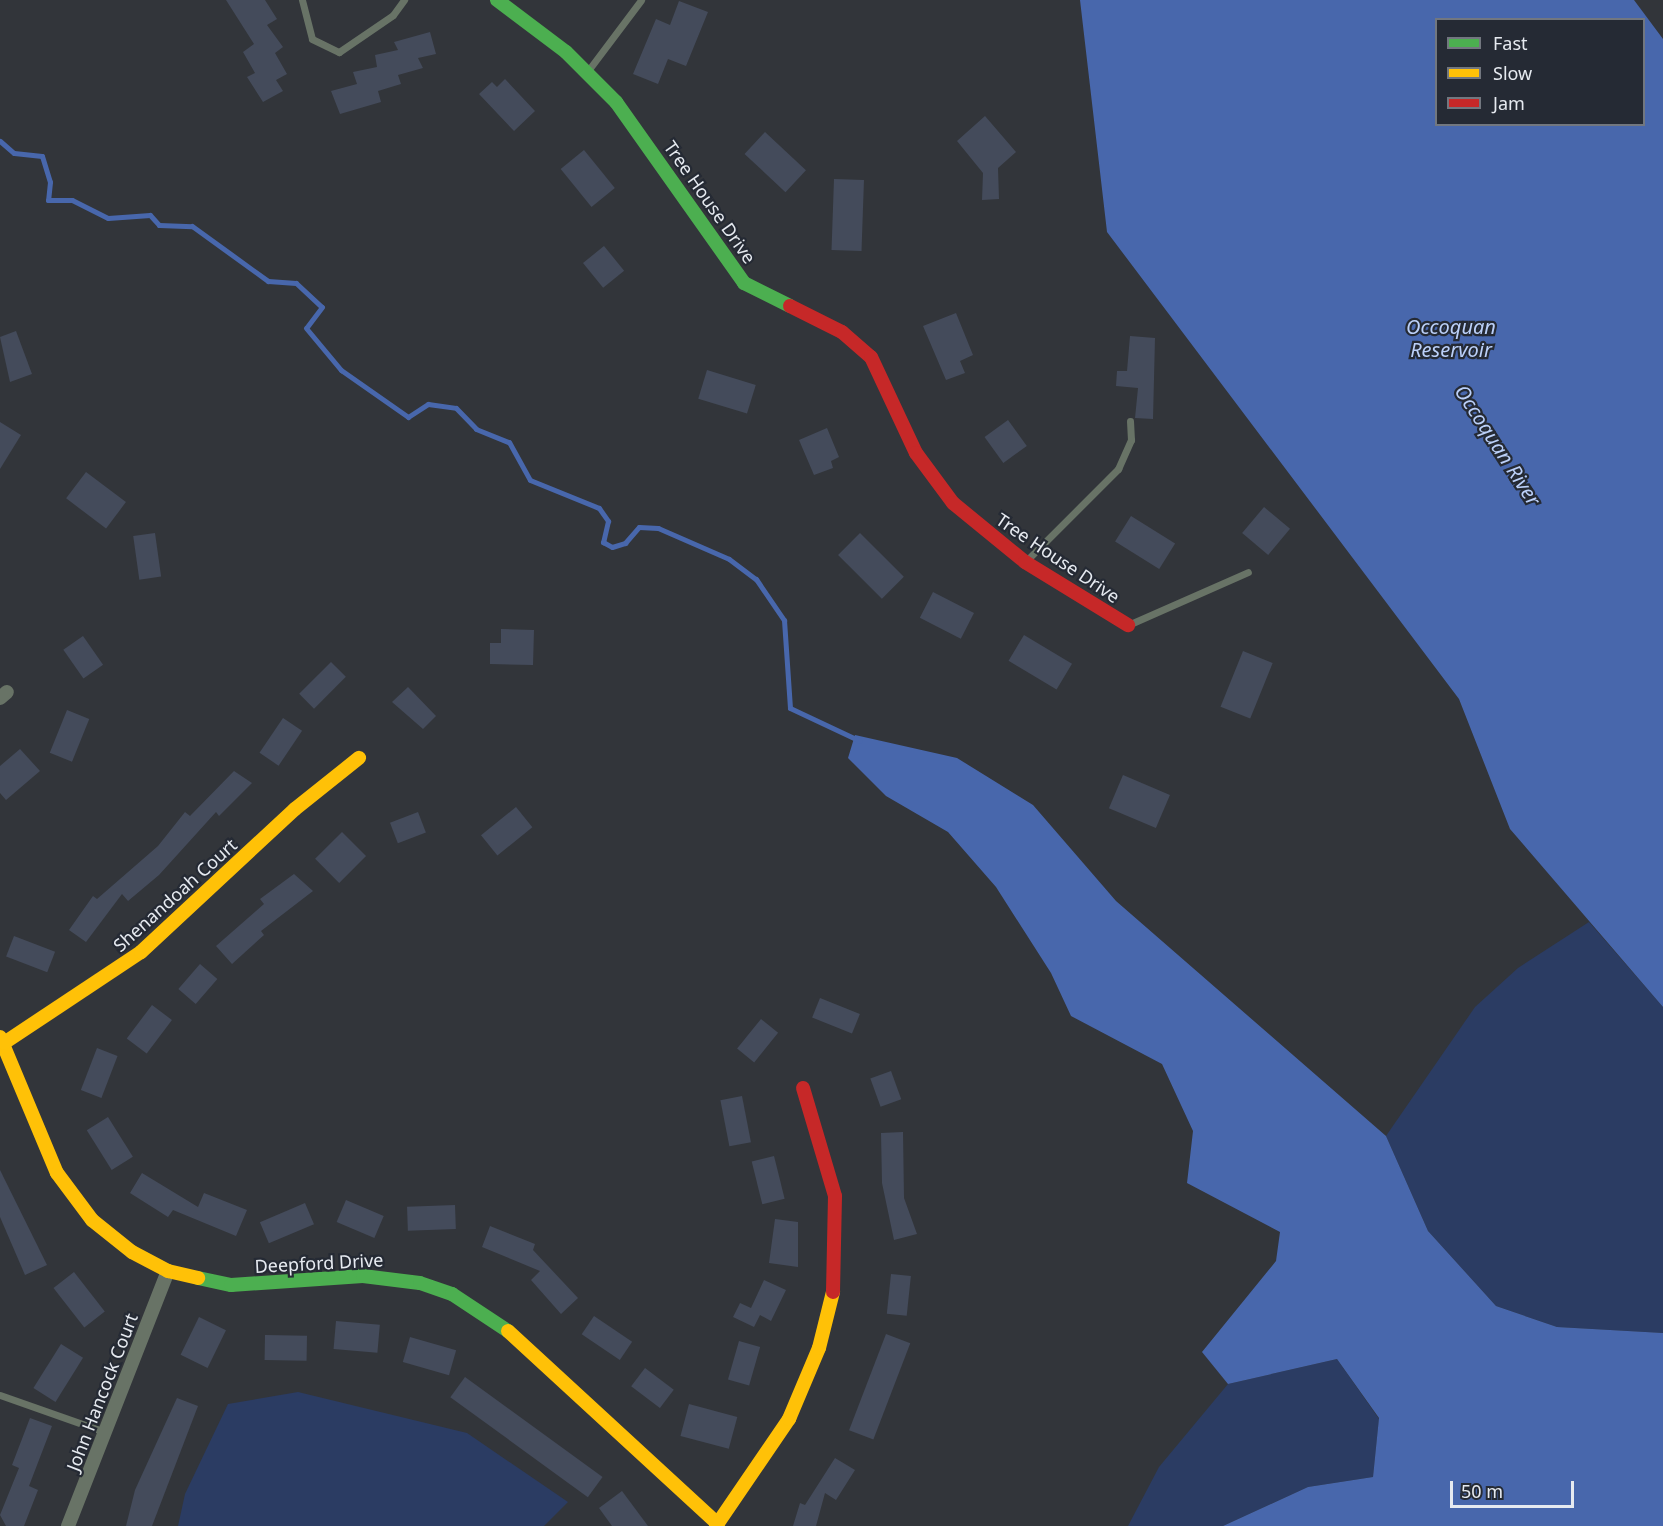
<!DOCTYPE html>
<style>
body{margin:0}
#map{position:relative;width:1663px;height:1526px;overflow:hidden;background:#32353a;font-family:"Noto Sans",sans-serif}
div>[style]{position:absolute}
[style*='--x']{left:calc(var(--x)*1px);top:calc(var(--y)*1px);width:calc(var(--w)*1px);rotate:calc(var(--a)*1deg)}
.green>*{inset:0;background:#2b3c63}
.water>*{inset:0;background:#4867ac}
.stream>*{height:5px;margin:-2.5px;padding:0 2.5px;transform-origin:2.5px;border-radius:2.5px;background:#4867ac}
.building>*{inset:0;background:#444b5b;transform-origin:0 0}
.lane>*{height:7px;margin:-3.5px;padding:0 3.5px;transform-origin:3.5px;border-radius:3.5px;background:#687366}
.street>*{height:14px;margin:-7px;padding:0 7px;transform-origin:7px;border-radius:7px;background:#687366}
.fast>*{height:14px;margin:-7px;padding:0 7px;transform-origin:7px;border-radius:7px;background:#4caf50}
.slow>*{height:14px;margin:-7px;padding:0 7px;transform-origin:7px;border-radius:7px;background:#ffc107}
.jam>*{height:14px;margin:-7px;padding:0 7px;transform-origin:7px;border-radius:7px;background:#c62828}
span{translate:-50% -50%;white-space:nowrap;text-align:center;line-height:1.15;-webkit-text-stroke:4.5px #252a34;paint-order:stroke}
.street-label{font-size:18px;color:#e6eaf0}
.water-label{font-size:20px;color:#bbd0f9;font-style:italic}
.legend{position:absolute;left:1435px;top:18px;width:210px;height:108px;box-sizing:border-box;background:#252a34;border:2px solid #72777f;margin:0;padding:8px 10px;list-style:none;font-size:18px;color:#e6eaf0}
.legend li{display:flex;align-items:center;gap:12px;height:30px}
.legend b{width:30px;border:2px solid #72777f}
.scale{position:absolute;left:1450px;top:1481px;width:124px;height:27px;box-sizing:border-box;border:3px solid #e6eaf0;border-top:0;padding-left:8px;font-size:18px;line-height:21px;white-space:nowrap;color:#e6eaf0;-webkit-text-stroke:4px #252a34;paint-order:stroke}
</style>
<div id="map">
<div class="green">
<i style="clip-path:polygon(1589px 922px,1663px 1007px,1663px 1333px,1557px 1327px,1496px 1306px,1428px 1231px,1386px 1136px,1475px 1007px,1518px 968px)"></i>
<i style="clip-path:polygon(1337px 1359px,1379px 1419px,1373px 1477px,1308px 1487px,1223px 1526px,1128px 1526px,1159px 1467px,1228px 1384px)"></i>
<i style="clip-path:polygon(298px 1392px,467px 1433px,568px 1502px,544px 1526px,178px 1526px,185px 1494px,228px 1404px)"></i>
</div>
<div class="water">
<i style="clip-path:polygon(evenodd,1080px 0,1634px 0,1663px 39px,1663px 1007px,1510px 829px,1459px 699px,1107px 232px,1080px 0,1436px 20px,1644px 20px,1644px 124px,1436px 124px,1436px 20px)"></i>
<i style="clip-path:polygon(855px 735px,957px 758px,1033px 805px,1116px 901px,1386px 1136px,1428px 1231px,1496px 1306px,1557px 1327px,1663px 1333px,1663px 1526px,1223px 1526px,1308px 1487px,1373px 1477px,1379px 1418px,1337px 1359px,1228px 1384px,1202px 1352px,1276px 1261px,1280px 1232px,1187px 1183px,1193px 1131px,1162px 1064px,1071px 1016px,1051px 973px,996px 887px,948px 832px,886px 796px,848px 758px)"></i>
</div>
<div class="stream">
<i style="--x:0;--y:141;--w:18;--a:41"></i>
<i style="--x:14;--y:153;--w:28;--a:6"></i>
<i style="--x:42;--y:156;--w:27;--a:73"></i>
<i style="--x:50;--y:182;--w:18;--a:96"></i>
<i style="--x:48;--y:200;--w:24;--a:0"></i>
<i style="--x:72;--y:200;--w:40;--a:26.6"></i>
<i style="--x:108;--y:218;--w:42;--a:-4.1"></i>
<i style="--x:150;--y:215;--w:13;--a:48"></i>
<i style="--x:159;--y:225;--w:33;--a:2"></i>
<i style="--x:192;--y:226;--w:94;--a:35.9"></i>
<i style="--x:268;--y:281;--w:28;--a:4"></i>
<i style="--x:296;--y:283;--w:35;--a:43"></i>
<i style="--x:322;--y:307;--w:26;--a:127"></i>
<i style="--x:306;--y:328;--w:55;--a:50.2"></i>
<i style="--x:341;--y:370;--w:82;--a:35"></i>
<i style="--x:408;--y:417;--w:24;--a:-33"></i>
<i style="--x:428;--y:404;--w:28;--a:8"></i>
<i style="--x:456;--y:408;--w:29;--a:46"></i>
<i style="--x:476;--y:429;--w:35;--a:22"></i>
<i style="--x:509;--y:442;--w:43;--a:61.1"></i>
<i style="--x:530;--y:480;--w:74;--a:22.1"></i>
<i style="--x:599;--y:508;--w:16;--a:55"></i>
<i style="--x:608;--y:521;--w:22;--a:103"></i>
<i style="--x:603;--y:542;--w:10;--a:29"></i>
<i style="--x:612;--y:547;--w:14;--a:-17"></i>
<i style="--x:625;--y:543;--w:21;--a:-49"></i>
<i style="--x:639;--y:527;--w:19;--a:3"></i>
<i style="--x:658;--y:528;--w:77;--a:23.6"></i>
<i style="--x:729;--y:559;--w:34;--a:37"></i>
<i style="--x:756;--y:579;--w:50;--a:55.7"></i>
<i style="--x:784;--y:620;--w:88;--a:86.1"></i>
<i style="--x:790;--y:708;--w:77;--a:25.2"></i>
</div>
<div class="building">
<i style="clip-path:polygon(226px 0,265px 0,277px 19px,267px 25px,283px 47px,275px 53px,287px 74px,276px 80px,283px 91px,263px 102px,247px 77px,255px 73px,243px 52px,254px 44px)"></i>
<i style="clip-path:polygon(679px 1px,708px 12px,686px 66px,668px 59px,658px 84px,633px 74px,656px 19px,670px 25px)"></i>
<i style="clip-path:polygon(430px 32px,436px 54px,418px 58px,423px 68px,398px 75px,401px 84px,378px 91px,381px 102px,340px 114px,331px 91px,357px 84px,353px 72px,377px 67px,375px 55px,398px 50px,394px 42px)"></i>
<i style="clip-path:polygon(505px 79px,535px 111px,514px 131px,479px 94px,492px 82px,497px 87px)"></i>
<i style="clip-path:polygon(985px 116px,1016px 152px,998px 168px,999px 199px,982px 200px,983px 173px,957px 141px)"></i>
<i style="left:765px;top:132px;width:56px;height:30px;rotate:43deg"></i>
<i style="left:584px;top:150px;width:49px;height:30px;rotate:51deg"></i>
<i style="left:834px;top:179px;width:30px;height:71px;rotate:2deg"></i>
<i style="left:604px;top:246px;width:32px;height:27px;rotate:51deg"></i>
<i style="clip-path:polygon(956px 313px,973px 355px,960px 361px,965px 373px,946px 380px,923px 326px)"></i>
<i style="clip-path:polygon(16px 331px,32px 374px,10px 382px,0 337px)"></i>
<i style="clip-path:polygon(1130px 336px,1155px 338px,1153px 419px,1135px 418px,1138px 388px,1116px 386px,1117px 371px,1127px 371px)"></i>
<i style="left:707px;top:370px;width:51px;height:30px;rotate:17deg"></i>
<i style="left:1008px;top:420px;width:32px;height:29px;rotate:54deg"></i>
<i style="clip-path:polygon(0 422px,21px 435px,0 469px)"></i>
<i style="clip-path:polygon(827px 428px,839px 457px,831px 461px,833px 468px,814px 475px,799px 440px)"></i>
<i style="left:86px;top:472px;width:50px;height:33px;rotate:37deg"></i>
<i style="left:1264px;top:507px;width:34px;height:34px;rotate:40deg"></i>
<i style="left:1131px;top:516px;width:52px;height:30px;rotate:32deg"></i>
<i style="left:155px;top:533px;width:44px;height:22px;rotate:82deg"></i>
<i style="left:860px;top:533px;width:62px;height:31px;rotate:45deg"></i>
<i style="left:933px;top:592px;width:46px;height:29px;rotate:27deg"></i>
<i style="clip-path:polygon(501px 629px,534px 630px,533px 665px,490px 664px,490px 643px,501px 643px)"></i>
<i style="left:1024px;top:635px;width:56px;height:30px;rotate:31deg"></i>
<i style="left:83px;top:636px;width:35px;height:24px;rotate:55deg"></i>
<i style="left:1243px;top:651px;width:32px;height:60px;rotate:22deg"></i>
<i style="left:331px;top:662px;width:21px;height:45px;rotate:45deg"></i>
<i style="clip-path:polygon(408px 687px,436px 716px,423px 729px,392px 702px)"></i>
<i style="left:67px;top:710px;width:24px;height:46px;rotate:22deg"></i>
<i style="left:283px;top:718px;width:23px;height:42px;rotate:34deg"></i>
<i style="clip-path:polygon(20px 749px,40px 771px,6px 800px,0 793px,0 766px)"></i>
<i style="clip-path:polygon(234px 771px,252px 783px,219px 816px,216px 812px,159px 875px,128px 901px,122px 894px,86px 942px,69px 930px,93px 896px,97px 899px,158px 846px,185px 812px,190px 816px)"></i>
<i style="left:1123px;top:775px;width:51px;height:36px;rotate:23deg"></i>
<i style="left:516px;top:807px;width:26px;height:45px;rotate:51deg"></i>
<i style="left:418px;top:812px;width:22px;height:30px;rotate:69deg"></i>
<i style="left:342px;top:832px;width:34px;height:38px;rotate:45deg"></i>
<i style="clip-path:polygon(294px 874px,313px 891px,261px 931px,264px 935px,232px 964px,216px 946px,264px 904px,260px 899px)"></i>
<i style="left:14px;top:936px;width:44px;height:22px;rotate:21deg"></i>
<i style="left:200px;top:964px;width:23px;height:33px;rotate:41deg"></i>
<i style="left:820px;top:998px;width:43px;height:21px;rotate:22deg"></i>
<i style="left:152px;top:1005px;width:25px;height:42px;rotate:37deg"></i>
<i style="left:761px;top:1019px;width:22px;height:38px;rotate:39deg"></i>
<i style="left:97px;top:1048px;width:22px;height:45px;rotate:21deg"></i>
<i style="left:891px;top:1071px;width:30px;height:22px;rotate:70deg"></i>
<i style="left:742px;top:1096px;width:47px;height:22px;rotate:79deg"></i>
<i style="left:108px;top:1117px;width:47px;height:25px;rotate:58deg"></i>
<i style="clip-path:polygon(903px 1132px,904px 1198px,917px 1234px,894px 1240px,882px 1183px,881px 1133px)"></i>
<i style="left:774px;top:1156px;width:44px;height:23px;rotate:76deg"></i>
<i style="clip-path:polygon(0 1170px,47px 1265px,25px 1275px,0 1217px)"></i>
<i style="clip-path:polygon(142px 1173px,198px 1207px,204px 1193px,247px 1210px,236px 1236px,173px 1210px,168px 1217px,130px 1193px)"></i>
<i style="left:346px;top:1200px;width:41px;height:24px;rotate:23deg"></i>
<i style="left:305px;top:1203px;width:23px;height:49px;rotate:67deg"></i>
<i style="left:455px;top:1205px;width:24px;height:48px;rotate:88deg"></i>
<i style="clip-path:polygon(775px 1219px,798px 1222px,798px 1267px,769px 1263px)"></i>
<i style="clip-path:polygon(490px 1226px,535px 1244px,533px 1250px,578px 1298px,561px 1314px,531px 1280px,540px 1271px,482px 1247px)"></i>
<i style="left:74px;top:1272px;width:50px;height:26px;rotate:52deg"></i>
<i style="left:891px;top:1274px;width:20px;height:40px;rotate:6deg"></i>
<i style="clip-path:polygon(764px 1280px,786px 1290px,771px 1321px,760px 1315px,754px 1327px,733px 1317px,740px 1303px,751px 1308px)"></i>
<i style="left:594px;top:1316px;width:46px;height:22px;rotate:34deg"></i>
<i style="left:199px;top:1317px;width:30px;height:42px;rotate:26deg"></i>
<i style="left:336px;top:1321px;width:44px;height:28px;rotate:5deg"></i>
<i style="left:886px;top:1334px;width:26px;height:103px;rotate:21deg"></i>
<i style="left:265px;top:1335px;width:42px;height:25px;rotate:1deg"></i>
<i style="left:410px;top:1337px;width:48px;height:26px;rotate:16deg"></i>
<i style="left:739px;top:1341px;width:22px;height:40px;rotate:16deg"></i>
<i style="left:61px;top:1344px;width:26px;height:52px;rotate:32deg"></i>
<i style="left:645px;top:1368px;width:36px;height:23px;rotate:37deg"></i>
<i style="left:465px;top:1377px;width:170px;height:25px;rotate:36deg"></i>
<i style="clip-path:polygon(177px 1398px,198px 1406px,152px 1526px,126px 1526px,135px 1490px)"></i>
<i style="left:689px;top:1404px;width:50px;height:33px;rotate:15deg"></i>
<i style="clip-path:polygon(30px 1418px,52px 1426px,29px 1486px,38px 1490px,24px 1526px,6px 1526px,0 1515px,19px 1468px,12px 1465px)"></i>
<i style="clip-path:polygon(835px 1458px,855px 1470px,836px 1500px,825px 1493px,816px 1526px,793px 1526px,800px 1503px,805px 1505px)"></i>
<i style="clip-path:polygon(622px 1491px,648px 1526px,612px 1526px,599px 1508px)"></i>
</div>
<div class="lane">
<i style="--x:302;--y:0;--w:40;--a:75.6"></i>
<i style="--x:312;--y:39;--w:30;--a:26"></i>
<i style="--x:339;--y:52;--w:65;--a:-34.4"></i>
<i style="--x:393;--y:15;--w:19;--a:-54"></i>
<i style="--x:587;--y:72;--w:90;--a:-53.1"></i>
<i style="--x:1027;--y:560;--w:129;--a:-45"></i>
<i style="--x:1118;--y:469;--w:32;--a:-66"></i>
<i style="--x:1131;--y:440;--w:19;--a:-93"></i>
<i style="--x:1128;--y:625;--w:131;--a:-23.8"></i>
<i style="--x:0;--y:1395;--w:111;--a:19.4"></i>
</div>
<div class="street">
<i style="--x:0;--y:698;--w:9;--a:-41"></i>
<i style="--x:68;--y:1526;--w:274;--a:-68.6"></i>
</div>
<div class="fast">
<i style="--x:497;--y:0;--w:86;--a:37"></i>
<i style="--x:566;--y:52;--w:71;--a:45"></i>
<i style="--x:616;--y:102;--w:222;--a:54.7"></i>
<i style="--x:744;--y:283;--w:51;--a:26.6"></i>
<i style="--x:198;--y:1278;--w:34;--a:12"></i>
<i style="--x:231;--y:1285;--w:132;--a:-3.9"></i>
<i style="--x:363;--y:1276;--w:57;--a:7"></i>
<i style="--x:420;--y:1283;--w:34;--a:19"></i>
<i style="--x:452;--y:1294;--w:67;--a:33.5"></i>
</div>
<div class="slow">
<i style="--x:0;--y:1037;--w:147;--a:67.3"></i>
<i style="--x:57;--y:1173;--w:59;--a:53.3"></i>
<i style="--x:92;--y:1220;--w:51;--a:38.7"></i>
<i style="--x:132;--y:1252;--w:41;--a:27.8"></i>
<i style="--x:168;--y:1271;--w:31;--a:13"></i>
<i style="--x:4;--y:1043;--w:164;--a:-33.6"></i>
<i style="--x:141;--y:952;--w:210;--a:-42.9"></i>
<i style="--x:295;--y:809;--w:82;--a:-38.6"></i>
<i style="--x:508;--y:1331;--w:285;--a:42.6"></i>
<i style="--x:716;--y:1526;--w:130;--a:-55.7"></i>
<i style="--x:789;--y:1419;--w:77;--a:-67.1"></i>
<i style="--x:819;--y:1348;--w:58;--a:-76"></i>
</div>
<div class="jam">
<i style="--x:790;--y:306;--w:58;--a:26.6"></i>
<i style="--x:842;--y:332;--w:38;--a:41"></i>
<i style="--x:871;--y:357;--w:106;--a:64.9"></i>
<i style="--x:916;--y:453;--w:62;--a:53.5"></i>
<i style="--x:953;--y:503;--w:93;--a:39.3"></i>
<i style="--x:1025;--y:562;--w:121;--a:31.5"></i>
<i style="--x:803;--y:1088;--w:113;--a:73.5"></i>
<i style="--x:835;--y:1196;--w:96;--a:91.2"></i>
</div>
<div class="street-label">
<span style="left:710px;top:202px;rotate:55deg">Tree House Drive</span>
<span style="left:1058px;top:558px;rotate:34deg">Tree House Drive</span>
<span style="left:175px;top:895px;rotate:-42deg">Shenandoah Court</span>
<span style="left:319px;top:1263px;rotate:-3deg">Deepford Drive</span>
<span style="left:102px;top:1392px;rotate:-69deg">John Hancock Court</span>
</div>
<div class="water-label">
<span style="left:1451px;top:338px">Occoquan<br>Reservoir</span>
<span style="left:1498px;top:445px;rotate:57deg">Occoquan River</span>
</div>
<ul class="legend">
<li><b style="height:8px;background:#4caf50"></b>Fast</li>
<li><b style="height:8px;background:#ffc107"></b>Slow</li>
<li><b style="height:8px;background:#c62828"></b>Jam</li>
</ul>
<div class="scale">50 m</div>
</div>
